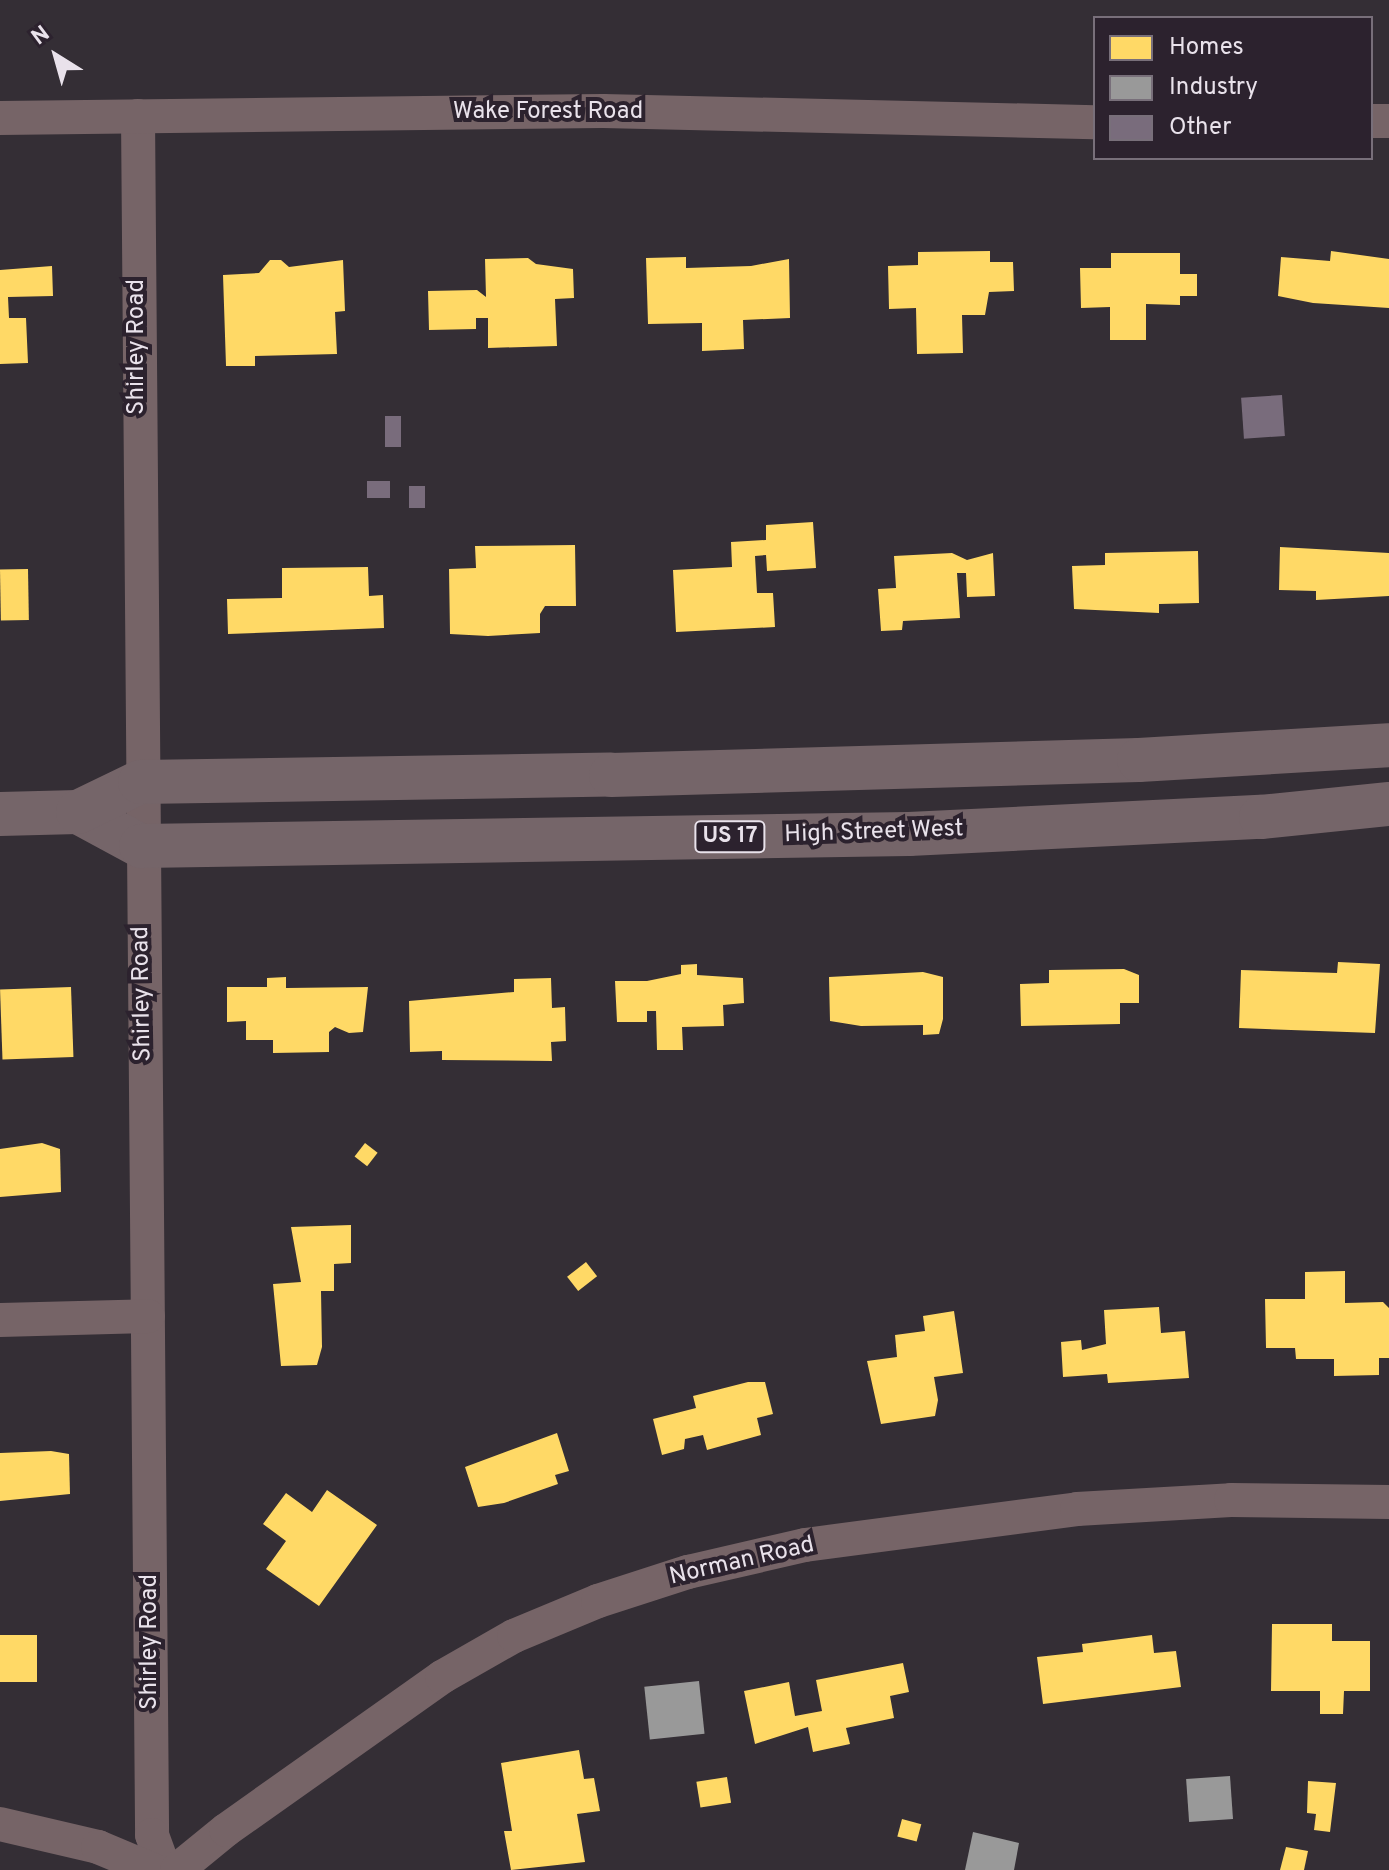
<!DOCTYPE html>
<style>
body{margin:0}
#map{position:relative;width:1389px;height:1870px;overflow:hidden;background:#342e35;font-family:Overpass,sans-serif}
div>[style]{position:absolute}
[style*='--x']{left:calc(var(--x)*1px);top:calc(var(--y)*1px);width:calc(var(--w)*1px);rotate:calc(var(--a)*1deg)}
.homes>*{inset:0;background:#ffd966;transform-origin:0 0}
.industry>*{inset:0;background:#999;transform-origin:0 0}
.building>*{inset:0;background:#796c7c;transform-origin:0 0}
.minor>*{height:34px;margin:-17px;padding:0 17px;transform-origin:17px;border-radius:17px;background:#766467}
.primary>*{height:44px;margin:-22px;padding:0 22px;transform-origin:22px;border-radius:22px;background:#756569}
span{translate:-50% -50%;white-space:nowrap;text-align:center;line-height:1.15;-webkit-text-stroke:8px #2c222e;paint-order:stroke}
.shield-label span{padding:2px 6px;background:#2c222e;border:2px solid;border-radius:6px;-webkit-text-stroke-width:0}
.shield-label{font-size:22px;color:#e9e2eb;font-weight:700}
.street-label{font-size:24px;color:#e9e2eb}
.legend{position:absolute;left:1093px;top:16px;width:280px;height:144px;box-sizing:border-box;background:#2c222e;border:2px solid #786f7a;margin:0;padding:10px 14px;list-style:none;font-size:24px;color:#e9e2eb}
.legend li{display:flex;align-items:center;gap:16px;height:40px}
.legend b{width:40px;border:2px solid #786f7a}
.north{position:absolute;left:16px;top:16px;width:80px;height:80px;-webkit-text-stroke:6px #2c222e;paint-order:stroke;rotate:323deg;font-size:22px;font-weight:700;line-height:32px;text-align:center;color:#e9e2eb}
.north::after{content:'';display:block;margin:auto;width:28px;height:36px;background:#e9e2eb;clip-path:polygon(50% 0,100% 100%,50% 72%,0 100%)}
</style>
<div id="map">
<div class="homes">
<i style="clip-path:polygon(990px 251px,990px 262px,1013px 262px,1014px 291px,989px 292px,985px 315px,962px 315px,963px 353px,917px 354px,916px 308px,889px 309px,888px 266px,918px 265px,918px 252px)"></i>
<i style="clip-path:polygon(1331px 251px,1389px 259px,1389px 308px,1313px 303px,1278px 296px,1281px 257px,1330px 261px)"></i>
<i style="clip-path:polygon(1111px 253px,1180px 253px,1180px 274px,1197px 274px,1197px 296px,1180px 296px,1180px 305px,1146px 304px,1146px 340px,1110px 340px,1110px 307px,1081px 308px,1080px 268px,1111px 268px)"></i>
<i style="clip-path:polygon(686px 257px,686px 268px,751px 266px,789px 259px,790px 318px,743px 320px,744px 349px,702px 351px,702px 323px,648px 324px,646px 258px)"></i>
<i style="clip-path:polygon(528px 258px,536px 264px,573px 269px,574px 298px,555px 299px,557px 346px,488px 348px,488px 318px,476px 318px,476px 329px,429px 330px,428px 291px,477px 290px,486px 297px,485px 259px)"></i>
<i style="clip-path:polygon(270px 260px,281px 260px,289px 267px,343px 260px,345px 311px,335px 312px,337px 354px,255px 356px,255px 366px,226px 366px,223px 275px,259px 273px)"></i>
<i style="clip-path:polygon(52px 266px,53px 296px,8px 297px,9px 318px,26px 318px,28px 363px,0 364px,0 270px)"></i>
<i style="clip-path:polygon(813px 522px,816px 568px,767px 571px,766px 555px,755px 556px,757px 593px,773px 593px,775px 627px,676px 632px,673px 570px,732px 567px,731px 542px,766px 540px,766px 525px)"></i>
<i style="clip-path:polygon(575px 545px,576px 606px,545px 606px,540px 614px,540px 633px,488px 636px,450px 634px,449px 569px,476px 568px,475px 546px)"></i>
<i style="clip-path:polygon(1280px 547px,1389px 553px,1389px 596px,1316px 600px,1316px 591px,1279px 590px)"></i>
<i style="clip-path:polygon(1198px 551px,1199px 603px,1159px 604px,1159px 613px,1074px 609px,1072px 566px,1105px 565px,1105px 553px)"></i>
<i style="clip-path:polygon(952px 553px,967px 560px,993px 553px,995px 596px,967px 597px,966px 573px,957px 573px,960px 618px,903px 621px,902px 630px,881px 631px,878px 589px,896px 588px,894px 556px)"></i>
<i style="clip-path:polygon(368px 567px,369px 596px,383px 595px,384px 628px,228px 634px,227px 599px,282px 598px,282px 568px)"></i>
<i style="left:28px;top:569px;width:51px;height:28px;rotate:89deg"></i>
<i style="clip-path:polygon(1338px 962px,1380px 964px,1375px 1033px,1239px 1028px,1241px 970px,1337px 973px)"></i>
<i style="clip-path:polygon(697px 964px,697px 975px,743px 978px,744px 1003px,723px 1005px,724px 1026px,682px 1027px,683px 1050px,657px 1050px,656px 1011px,647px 1011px,647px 1022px,617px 1022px,615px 981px,647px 981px,681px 974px,681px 965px)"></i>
<i style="clip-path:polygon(1124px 969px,1139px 975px,1139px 1003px,1120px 1003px,1120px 1024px,1021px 1026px,1020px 984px,1049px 983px,1049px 970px)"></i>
<i style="clip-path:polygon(923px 972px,943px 977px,943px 1019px,939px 1034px,923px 1035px,923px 1025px,861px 1026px,830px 1021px,829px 977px)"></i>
<i style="clip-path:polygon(286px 977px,286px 988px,368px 987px,363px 1032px,349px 1033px,335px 1027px,329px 1032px,329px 1052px,273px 1053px,273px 1040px,246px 1040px,246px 1021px,227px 1022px,227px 987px,267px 987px,267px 978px)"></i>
<i style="clip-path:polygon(551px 978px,552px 1008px,565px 1007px,566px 1041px,551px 1042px,552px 1061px,442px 1060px,442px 1051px,410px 1052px,409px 1001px,514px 992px,514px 979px)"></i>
<i style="left:71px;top:987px;width:70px;height:71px;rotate:88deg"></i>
<i style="clip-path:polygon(42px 1143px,60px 1149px,61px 1192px,0 1197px,0 1149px)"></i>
<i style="left:365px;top:1143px;width:16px;height:17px;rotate:38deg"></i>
<i style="clip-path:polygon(351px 1225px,351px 1263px,334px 1264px,334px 1291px,321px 1291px,322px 1347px,317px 1365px,281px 1366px,273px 1284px,301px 1282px,291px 1227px)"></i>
<i style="left:586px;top:1262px;width:18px;height:24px;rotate:52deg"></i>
<i style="clip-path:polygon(1345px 1271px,1345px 1303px,1383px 1302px,1389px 1308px,1389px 1358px,1379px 1358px,1379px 1375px,1334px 1376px,1334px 1359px,1296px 1359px,1295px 1348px,1266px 1348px,1265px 1299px,1305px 1299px,1305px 1272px)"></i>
<i style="clip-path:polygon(1159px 1307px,1161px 1333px,1185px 1331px,1189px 1378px,1108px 1383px,1107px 1374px,1063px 1377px,1061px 1342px,1081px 1340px,1082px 1350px,1106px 1344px,1104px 1310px)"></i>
<i style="clip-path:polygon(954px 1311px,963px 1373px,934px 1377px,938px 1400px,935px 1416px,881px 1424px,867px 1361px,897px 1357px,895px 1335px,925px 1331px,923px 1316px)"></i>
<i style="clip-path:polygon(748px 1382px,765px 1382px,773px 1414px,757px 1418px,761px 1435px,707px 1450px,703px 1435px,685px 1439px,684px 1449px,662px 1455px,653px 1419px,696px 1408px,693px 1396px)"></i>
<i style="clip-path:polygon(557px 1433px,569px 1471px,555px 1475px,558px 1484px,504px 1503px,478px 1507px,465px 1467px)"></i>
<i style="clip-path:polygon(51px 1451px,69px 1454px,70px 1494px,0 1501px,0 1453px)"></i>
<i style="clip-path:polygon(327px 1490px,377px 1525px,319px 1606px,266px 1569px,286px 1541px,263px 1524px,286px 1493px,312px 1512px)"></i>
<i style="clip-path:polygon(1272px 1624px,1332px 1624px,1332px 1641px,1370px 1641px,1370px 1691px,1344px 1691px,1343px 1714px,1320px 1714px,1320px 1691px,1271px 1691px)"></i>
<i style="left:0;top:1635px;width:37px;height:47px"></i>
<i style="clip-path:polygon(1152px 1635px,1154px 1653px,1176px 1651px,1181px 1687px,1043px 1704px,1037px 1657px,1083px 1652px,1082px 1644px)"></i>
<i style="clip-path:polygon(903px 1663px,909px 1692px,890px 1696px,894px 1718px,846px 1728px,850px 1744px,813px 1752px,808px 1727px,755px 1744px,744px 1691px,789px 1682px,795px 1716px,822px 1711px,816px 1680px)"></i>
<i style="clip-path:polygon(579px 1750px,584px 1779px,594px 1778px,600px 1811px,577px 1814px,585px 1862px,511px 1870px,504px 1831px,512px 1831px,501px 1763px)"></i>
<i style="left:727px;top:1777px;width:26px;height:31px;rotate:81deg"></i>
<i style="clip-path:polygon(1308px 1781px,1336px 1783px,1330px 1832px,1314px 1830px,1316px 1814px,1307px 1813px)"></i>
<i style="left:902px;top:1819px;width:20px;height:18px;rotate:15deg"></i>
<i style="clip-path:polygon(1286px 1847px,1308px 1851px,1304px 1870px,1280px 1870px)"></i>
</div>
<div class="industry">
<i style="left:699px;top:1681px;width:53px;height:55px;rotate:84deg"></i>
<i style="left:1230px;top:1776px;width:43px;height:44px;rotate:86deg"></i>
<i style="clip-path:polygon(973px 1832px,1019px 1843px,1014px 1870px,965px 1870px)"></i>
</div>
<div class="building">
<i style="left:1282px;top:395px;width:41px;height:41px;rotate:86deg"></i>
<i style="left:385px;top:416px;width:16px;height:31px"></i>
<i style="left:367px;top:481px;width:23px;height:17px"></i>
<i style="left:425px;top:486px;width:22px;height:16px;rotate:90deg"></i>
</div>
<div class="minor">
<i style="--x:138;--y:116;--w:1719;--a:89.53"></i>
<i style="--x:152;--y:1835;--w:37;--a:70"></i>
<i style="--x:0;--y:118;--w:603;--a:-0.67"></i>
<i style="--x:603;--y:111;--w:492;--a:1.3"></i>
<i style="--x:1371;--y:121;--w:18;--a:0"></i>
<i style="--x:0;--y:1320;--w:148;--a:-1.5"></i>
<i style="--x:0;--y:1824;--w:101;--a:13.2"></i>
<i style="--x:98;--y:1847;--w:60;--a:22.7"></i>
<i style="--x:177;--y:1870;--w:63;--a:-39.2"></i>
<i style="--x:226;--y:1830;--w:265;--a:-35.3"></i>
<i style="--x:442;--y:1677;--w:83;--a:-29.7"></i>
<i style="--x:514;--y:1636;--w:91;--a:-22.6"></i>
<i style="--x:598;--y:1601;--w:95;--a:-17.9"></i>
<i style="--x:688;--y:1572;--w:120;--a:-13"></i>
<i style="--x:805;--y:1545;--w:274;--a:-7.5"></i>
<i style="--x:1077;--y:1509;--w:154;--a:-3.3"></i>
<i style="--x:1231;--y:1500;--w:158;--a:0.7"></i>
</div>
<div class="primary">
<i style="--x:78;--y:812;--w:72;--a:28.4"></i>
<i style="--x:141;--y:846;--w:768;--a:-0.9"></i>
<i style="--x:909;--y:834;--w:352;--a:-2.8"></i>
<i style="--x:1261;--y:817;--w:129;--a:-5.8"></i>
<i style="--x:0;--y:814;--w:78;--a:-1.5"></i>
<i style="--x:78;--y:812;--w:69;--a:-25.8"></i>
<i style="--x:140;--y:782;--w:471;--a:-0.9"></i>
<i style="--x:611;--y:775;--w:528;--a:-1.63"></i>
<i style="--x:1139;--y:760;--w:250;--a:-3.4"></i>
</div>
<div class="shield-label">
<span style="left:730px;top:837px">US 17</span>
</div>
<div class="street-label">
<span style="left:548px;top:113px">Wake Forest Road</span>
<span style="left:138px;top:347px;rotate:-90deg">Shirley Road</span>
<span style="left:874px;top:833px;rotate:-2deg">High Street West</span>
<span style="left:143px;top:994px;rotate:-91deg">Shirley Road</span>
<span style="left:742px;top:1562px;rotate:-13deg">Norman Road</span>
<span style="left:151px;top:1642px;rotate:-90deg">Shirley Road</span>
</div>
<ul class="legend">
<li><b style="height:22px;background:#ffd966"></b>Homes</li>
<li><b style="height:22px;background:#999"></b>Industry</li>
<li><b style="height:22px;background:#796c7c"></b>Other</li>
</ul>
<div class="north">N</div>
</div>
